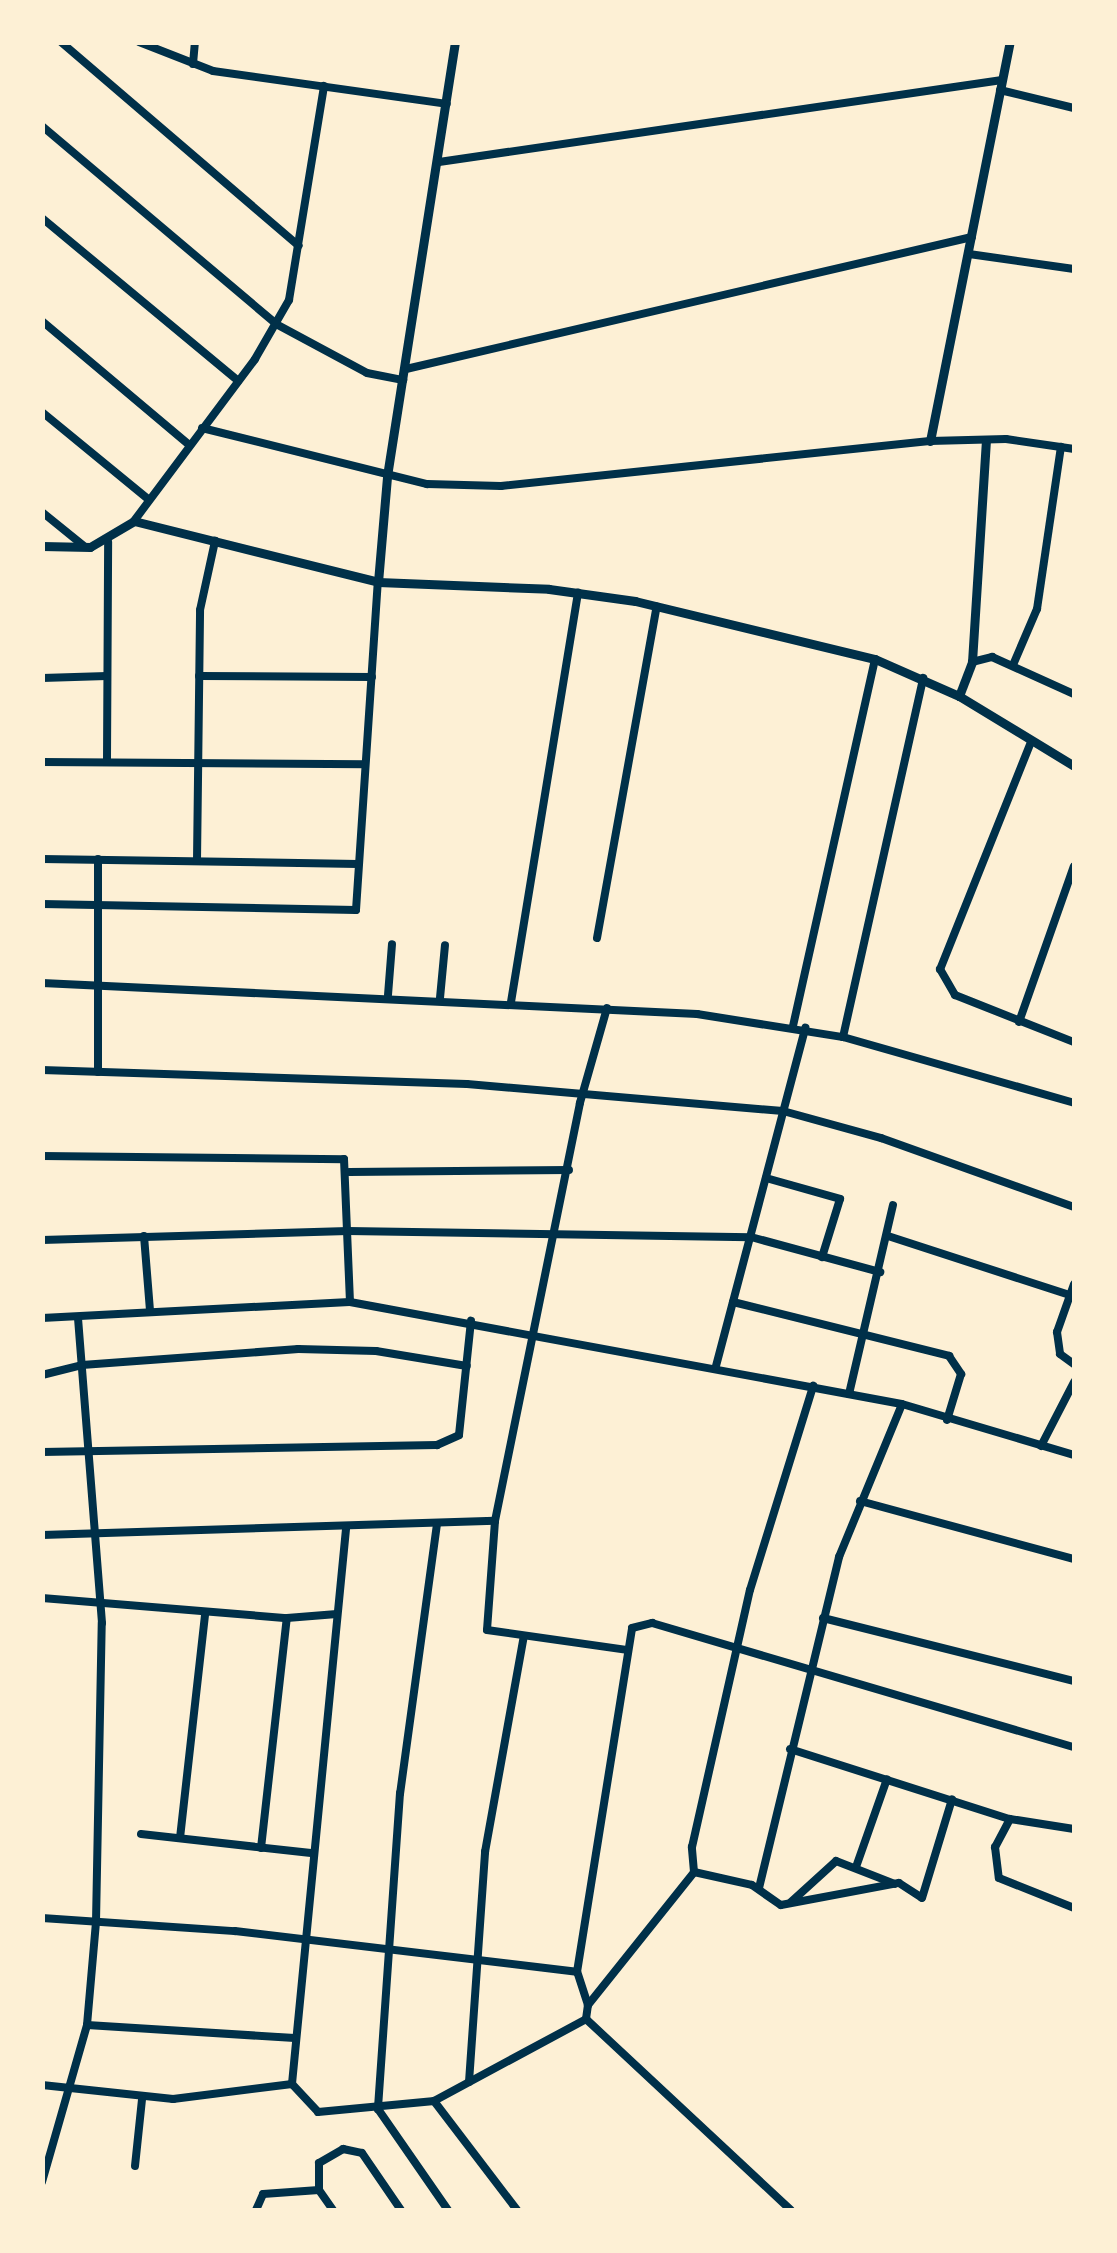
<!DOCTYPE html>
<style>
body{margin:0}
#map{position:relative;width:1117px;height:2253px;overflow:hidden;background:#fdf0d5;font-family:"Fira Sans Condensed",sans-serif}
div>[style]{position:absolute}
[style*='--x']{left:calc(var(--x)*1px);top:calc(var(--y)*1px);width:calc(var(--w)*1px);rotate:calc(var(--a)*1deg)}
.minor>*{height:8px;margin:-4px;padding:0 4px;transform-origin:4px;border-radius:4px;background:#003049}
.tertiary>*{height:9px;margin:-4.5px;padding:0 4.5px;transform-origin:4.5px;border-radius:4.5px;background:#003049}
span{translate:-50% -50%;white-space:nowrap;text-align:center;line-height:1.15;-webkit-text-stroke:9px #fdf0d5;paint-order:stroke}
.frame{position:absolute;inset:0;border:45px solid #fdf0d5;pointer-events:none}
</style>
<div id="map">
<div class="minor">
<i style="--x:61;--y:42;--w:313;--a:40.6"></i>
<i style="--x:139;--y:42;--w:79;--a:21.4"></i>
<i style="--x:213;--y:71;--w:236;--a:8"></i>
<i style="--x:193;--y:64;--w:22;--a:-85"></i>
<i style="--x:1000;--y:90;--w:76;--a:13.7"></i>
<i style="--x:42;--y:126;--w:307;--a:40.2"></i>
<i style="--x:276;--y:324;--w:103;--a:28.3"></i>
<i style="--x:367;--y:373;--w:37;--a:11"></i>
<i style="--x:439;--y:162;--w:569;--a:-8.29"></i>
<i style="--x:42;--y:218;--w:255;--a:39.7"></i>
<i style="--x:969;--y:254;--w:106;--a:8.1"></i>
<i style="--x:42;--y:321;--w:192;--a:40.1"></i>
<i style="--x:406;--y:369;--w:581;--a:-13.13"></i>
<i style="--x:42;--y:412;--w:137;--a:39.4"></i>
<i style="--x:202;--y:428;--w:232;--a:14"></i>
<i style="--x:427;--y:484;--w:74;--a:1.5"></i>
<i style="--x:501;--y:486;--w:431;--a:-6"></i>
<i style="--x:930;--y:441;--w:76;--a:-1.5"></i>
<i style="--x:1006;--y:439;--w:69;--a:8.4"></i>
<i style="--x:42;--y:512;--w:55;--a:39.1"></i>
<i style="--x:134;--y:521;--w:202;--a:-53.2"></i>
<i style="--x:255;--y:359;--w:68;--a:-60"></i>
<i style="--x:289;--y:300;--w:217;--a:-80.7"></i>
<i style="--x:972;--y:662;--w:21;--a:-14"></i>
<i style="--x:992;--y:657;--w:90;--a:24.3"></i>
<i style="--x:1013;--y:665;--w:61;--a:-66.8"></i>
<i style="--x:1037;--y:609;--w:164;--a:-81.6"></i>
<i style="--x:199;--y:676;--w:173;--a:0.3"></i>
<i style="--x:42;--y:678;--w:65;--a:-1.8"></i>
<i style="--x:1031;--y:742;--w:245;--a:111.8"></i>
<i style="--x:940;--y:969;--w:30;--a:60"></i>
<i style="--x:955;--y:995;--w:128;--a:21.6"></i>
<i style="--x:107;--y:760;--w:218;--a:-89.7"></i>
<i style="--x:42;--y:762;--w:323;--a:0.4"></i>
<i style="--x:42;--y:859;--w:316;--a:0.9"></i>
<i style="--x:197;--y:861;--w:251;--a:-89.3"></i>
<i style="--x:200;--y:610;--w:71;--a:-77.7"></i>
<i style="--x:42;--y:904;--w:314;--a:1.1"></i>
<i style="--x:356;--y:910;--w:329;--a:-86.2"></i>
<i style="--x:597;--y:938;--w:337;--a:-79.8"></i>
<i style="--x:42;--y:983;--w:656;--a:2.71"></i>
<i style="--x:697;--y:1014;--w:148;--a:9"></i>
<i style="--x:843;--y:1037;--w:240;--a:15.9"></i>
<i style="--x:388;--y:995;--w:51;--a:-85.5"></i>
<i style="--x:440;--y:998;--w:53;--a:-84.6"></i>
<i style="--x:511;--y:1002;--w:415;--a:-80.7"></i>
<i style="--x:607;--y:1008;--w:99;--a:105.9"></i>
<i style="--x:580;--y:1103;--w:427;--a:101.5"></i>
<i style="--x:495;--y:1521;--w:109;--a:94.2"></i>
<i style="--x:487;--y:1630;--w:141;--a:8.1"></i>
<i style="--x:1019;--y:1022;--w:165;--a:-70.6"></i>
<i style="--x:793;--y:1026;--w:376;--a:-77.4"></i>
<i style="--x:843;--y:1037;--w:368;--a:-77.4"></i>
<i style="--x:42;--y:1070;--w:425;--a:1.9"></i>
<i style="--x:467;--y:1084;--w:317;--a:4.9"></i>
<i style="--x:783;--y:1111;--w:102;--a:15.4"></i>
<i style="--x:881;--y:1138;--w:205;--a:19.7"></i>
<i style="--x:98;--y:1072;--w:213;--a:-90"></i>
<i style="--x:42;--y:1156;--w:302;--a:0.6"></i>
<i style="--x:344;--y:1159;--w:143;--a:87.6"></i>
<i style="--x:349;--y:1172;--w:220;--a:-0.5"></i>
<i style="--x:766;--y:1178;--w:77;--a:15.8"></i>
<i style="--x:840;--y:1199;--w:61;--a:107.2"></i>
<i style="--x:144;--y:1236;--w:74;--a:85.4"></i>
<i style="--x:888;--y:1236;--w:191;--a:18"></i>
<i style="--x:42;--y:1240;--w:306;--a:-1.7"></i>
<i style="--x:348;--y:1231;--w:403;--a:0.9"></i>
<i style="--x:751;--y:1237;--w:134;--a:15.2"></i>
<i style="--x:1074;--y:1284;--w:51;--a:109.5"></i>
<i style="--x:1057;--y:1332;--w:22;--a:82"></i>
<i style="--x:1060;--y:1354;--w:17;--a:36"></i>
<i style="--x:733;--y:1302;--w:223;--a:14"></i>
<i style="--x:949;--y:1356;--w:22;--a:56"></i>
<i style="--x:961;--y:1374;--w:48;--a:106.9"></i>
<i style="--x:42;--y:1318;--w:308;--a:-3"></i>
<i style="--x:350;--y:1302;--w:561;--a:10.47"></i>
<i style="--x:902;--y:1404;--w:179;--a:16.5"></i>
<i style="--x:716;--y:1366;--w:350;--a:-75.2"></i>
<i style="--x:42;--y:1375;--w:41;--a:-14"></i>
<i style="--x:82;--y:1365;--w:217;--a:-4.2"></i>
<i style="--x:298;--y:1349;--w:78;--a:1.5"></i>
<i style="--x:376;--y:1351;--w:92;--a:9.4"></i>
<i style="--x:849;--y:1394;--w:194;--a:-76.9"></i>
<i style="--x:1041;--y:1446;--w:72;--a:-62.7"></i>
<i style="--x:42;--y:1452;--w:395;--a:-1"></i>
<i style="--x:437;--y:1445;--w:24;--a:-24"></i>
<i style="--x:459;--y:1435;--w:115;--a:-84"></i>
<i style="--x:860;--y:1501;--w:222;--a:15.2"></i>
<i style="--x:437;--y:1524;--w:272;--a:97.8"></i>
<i style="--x:400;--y:1793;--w:317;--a:94"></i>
<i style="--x:378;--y:2109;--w:123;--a:55.3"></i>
<i style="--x:346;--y:1529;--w:558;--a:95.56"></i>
<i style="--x:292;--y:2084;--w:38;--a:47"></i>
<i style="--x:318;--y:2112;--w:117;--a:-5.4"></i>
<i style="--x:434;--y:2101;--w:173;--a:-28.3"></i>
<i style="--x:586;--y:2019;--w:14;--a:-82"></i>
<i style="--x:588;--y:2005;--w:170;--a:-51.4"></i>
<i style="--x:694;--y:1872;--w:59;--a:12.6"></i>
<i style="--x:752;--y:1885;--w:35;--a:35"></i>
<i style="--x:781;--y:1905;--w:120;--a:-10.6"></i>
<i style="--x:899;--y:1883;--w:27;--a:33"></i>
<i style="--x:922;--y:1898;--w:103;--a:-73.1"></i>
<i style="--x:42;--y:1535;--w:453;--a:-1.8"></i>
<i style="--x:42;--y:1598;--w:246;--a:4.7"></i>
<i style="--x:287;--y:1618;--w:50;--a:-4.6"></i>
<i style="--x:823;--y:1618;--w:259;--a:14.1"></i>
<i style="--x:790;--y:1749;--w:231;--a:17.7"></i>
<i style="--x:1074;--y:1829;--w:65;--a:-171.1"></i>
<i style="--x:1010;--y:1819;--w:32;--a:118"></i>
<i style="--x:995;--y:1847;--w:31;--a:83"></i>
<i style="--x:999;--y:1878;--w:81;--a:21.8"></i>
<i style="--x:141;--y:1834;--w:171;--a:6.4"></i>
<i style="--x:180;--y:1838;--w:225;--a:-83.6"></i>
<i style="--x:261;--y:1848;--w:231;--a:-83.6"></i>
<i style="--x:856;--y:1867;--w:93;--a:-70.6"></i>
<i style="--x:694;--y:1872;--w:25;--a:-95"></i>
<i style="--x:692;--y:1847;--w:263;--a:-77.3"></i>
<i style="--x:750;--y:1590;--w:214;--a:-72.8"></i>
<i style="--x:759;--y:1888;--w:341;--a:-76.4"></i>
<i style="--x:839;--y:1557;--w:165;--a:-67.6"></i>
<i style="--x:791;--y:1902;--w:61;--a:-42.3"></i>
<i style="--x:836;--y:1861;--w:63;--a:21.3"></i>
<i style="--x:42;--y:1918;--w:193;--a:3.9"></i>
<i style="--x:235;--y:1931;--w:344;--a:6.8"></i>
<i style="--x:588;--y:2005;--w:35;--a:-108"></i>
<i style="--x:577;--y:1972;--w:348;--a:-80.9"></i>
<i style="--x:632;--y:1628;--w:21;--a:-14"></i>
<i style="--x:652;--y:1623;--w:440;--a:16.4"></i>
<i style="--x:586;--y:2019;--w:280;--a:43"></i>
<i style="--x:87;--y:2025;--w:208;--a:3.6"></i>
<i style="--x:469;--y:2082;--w:231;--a:-86"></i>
<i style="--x:485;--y:1852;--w:219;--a:-79.8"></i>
<i style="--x:42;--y:2085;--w:132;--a:6.1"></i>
<i style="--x:173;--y:2099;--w:120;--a:-7.2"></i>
<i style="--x:434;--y:2101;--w:137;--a:52.7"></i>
<i style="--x:135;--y:2166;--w:67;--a:-84"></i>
<i style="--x:42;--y:2182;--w:163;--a:-74"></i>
<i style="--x:87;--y:2025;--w:103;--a:-85"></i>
<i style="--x:96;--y:1922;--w:299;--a:-88.9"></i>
<i style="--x:102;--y:1623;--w:307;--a:-94.5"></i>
<i style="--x:256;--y:2210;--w:17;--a:-66"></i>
<i style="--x:263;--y:2194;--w:56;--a:-4.1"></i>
<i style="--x:333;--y:2210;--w:24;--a:-125"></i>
<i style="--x:319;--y:2190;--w:27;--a:-90"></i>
<i style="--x:319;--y:2163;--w:28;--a:-30"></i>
<i style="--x:343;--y:2149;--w:19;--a:12"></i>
<i style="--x:362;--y:2153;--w:69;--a:55.6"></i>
</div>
<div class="tertiary">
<i style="--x:930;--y:441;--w:407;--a:-78.7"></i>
<i style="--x:42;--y:546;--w:48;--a:1.2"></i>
<i style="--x:90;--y:547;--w:51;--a:-30.6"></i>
<i style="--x:134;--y:521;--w:252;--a:14"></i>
<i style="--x:378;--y:582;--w:171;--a:2.3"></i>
<i style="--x:549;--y:589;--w:87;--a:7.9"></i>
<i style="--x:635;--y:601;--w:247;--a:13.6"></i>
<i style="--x:875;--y:659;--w:92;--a:23.8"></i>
<i style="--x:959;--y:696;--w:135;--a:31.3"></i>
<i style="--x:378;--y:582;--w:106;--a:-85.1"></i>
<i style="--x:387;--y:476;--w:439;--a:-81.1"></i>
<i style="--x:959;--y:696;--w:36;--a:-69"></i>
<i style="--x:972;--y:662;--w:222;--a:-86.4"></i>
</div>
<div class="frame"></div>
</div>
